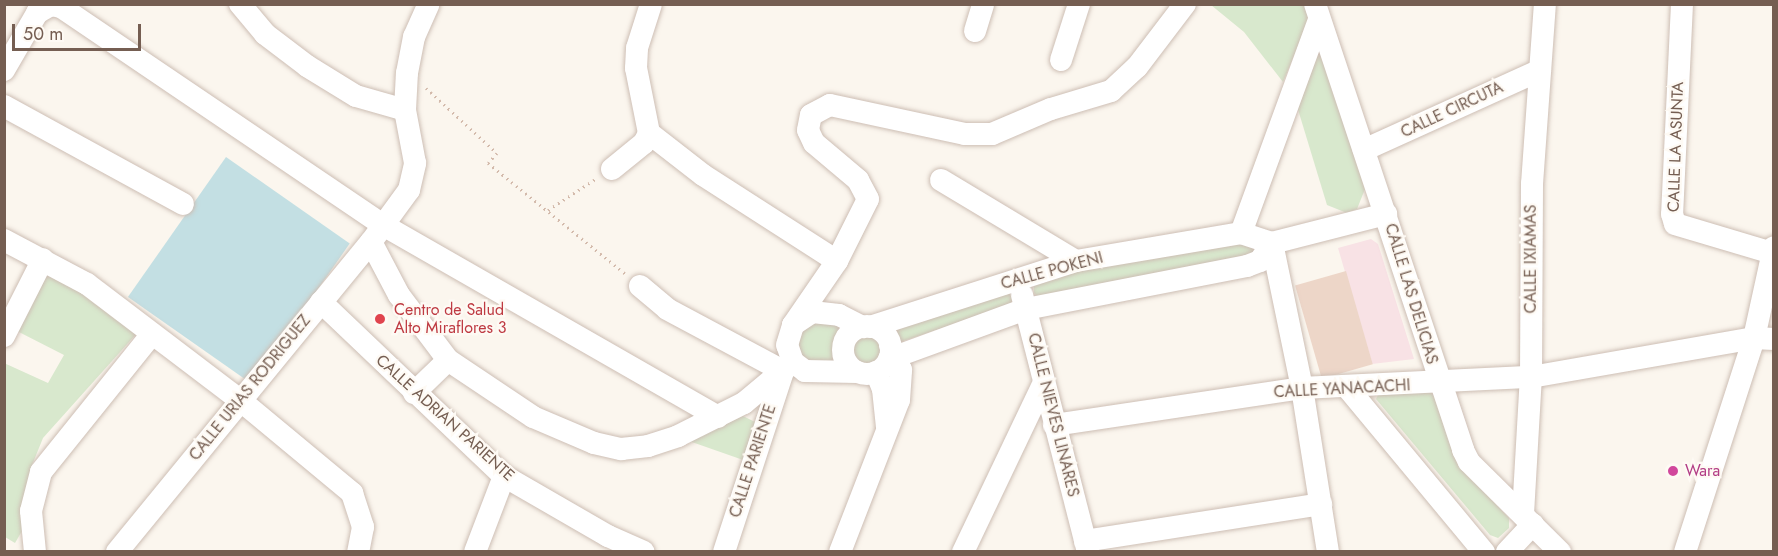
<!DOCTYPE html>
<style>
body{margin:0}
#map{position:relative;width:1778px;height:556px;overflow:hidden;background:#fbf6ee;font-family:Jost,sans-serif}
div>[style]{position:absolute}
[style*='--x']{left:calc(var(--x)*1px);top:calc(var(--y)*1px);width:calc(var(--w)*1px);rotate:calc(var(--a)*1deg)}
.medical>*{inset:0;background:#f8e2e5}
.green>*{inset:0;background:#d8e8cd}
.round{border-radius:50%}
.water>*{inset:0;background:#c3dfe3;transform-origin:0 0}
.building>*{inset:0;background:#edd6c8;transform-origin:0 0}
.path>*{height:3px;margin-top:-1.5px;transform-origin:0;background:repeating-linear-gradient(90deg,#d3baab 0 1.5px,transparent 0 6px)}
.roads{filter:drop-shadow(0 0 2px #cdbeb4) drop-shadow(0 0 2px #cdbeb4)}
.minor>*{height:22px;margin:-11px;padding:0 11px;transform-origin:11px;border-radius:11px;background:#fff}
.minor>.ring{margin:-11px;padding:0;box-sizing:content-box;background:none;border:22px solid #fff;border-radius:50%}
.dots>*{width:16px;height:16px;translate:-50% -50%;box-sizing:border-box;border:3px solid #fefaf4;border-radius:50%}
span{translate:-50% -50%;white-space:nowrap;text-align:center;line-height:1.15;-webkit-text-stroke:4.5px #fefaf4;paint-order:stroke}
.street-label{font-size:16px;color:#755e52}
.health-label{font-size:16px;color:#be3a42}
.left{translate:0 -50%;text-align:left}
.hotel-label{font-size:16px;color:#b23c85}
.frame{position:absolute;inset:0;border:6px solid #755e52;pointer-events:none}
.scale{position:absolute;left:12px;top:24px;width:129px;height:27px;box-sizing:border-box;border:3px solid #755e52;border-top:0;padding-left:8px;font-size:18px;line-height:21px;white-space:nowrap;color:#755e52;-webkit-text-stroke:4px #fefaf4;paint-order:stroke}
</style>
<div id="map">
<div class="medical">
<i style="clip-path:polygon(1371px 239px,1378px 244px,1414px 359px,1372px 364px,1338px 248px)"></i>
</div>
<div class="green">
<i style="clip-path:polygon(1211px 5px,1306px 5px,1310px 18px,1283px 82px,1244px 32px)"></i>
<i style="clip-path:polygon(1316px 52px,1321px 55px,1365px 189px,1357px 209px,1347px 213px,1327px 205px,1296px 103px)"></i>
<i style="clip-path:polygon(1252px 239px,1258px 244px,1255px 256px,1038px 297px,1034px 293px,1034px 283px,1080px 267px)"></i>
<i style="clip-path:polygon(47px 271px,91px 294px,138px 332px,43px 438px,30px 470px,25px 526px,15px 543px,5px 537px,4px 363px,48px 383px,64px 355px,15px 330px)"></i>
<i style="clip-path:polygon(1011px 293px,1012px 303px,1006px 307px,897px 343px,890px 325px)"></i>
<i style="clip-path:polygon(804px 321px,838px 325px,842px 331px,836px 340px,838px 362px,819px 366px,802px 357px,796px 334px)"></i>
<i class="round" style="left:853px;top:334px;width:30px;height:30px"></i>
<i style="clip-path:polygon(1427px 389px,1434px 395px,1459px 466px,1509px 518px,1509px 528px,1498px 538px,1490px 535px,1376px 399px,1380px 391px)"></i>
<i style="clip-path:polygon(743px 416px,755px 422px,746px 461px,689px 441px)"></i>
</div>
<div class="water">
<i style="left:226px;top:157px;width:151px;height:171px;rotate:35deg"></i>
</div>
<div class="building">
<i style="left:1346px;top:271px;width:97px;height:53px;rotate:74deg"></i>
</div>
<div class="path">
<i style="--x:426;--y:88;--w:96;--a:42.5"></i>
<i style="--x:497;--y:153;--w:13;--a:132"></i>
<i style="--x:488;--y:163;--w:179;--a:38.9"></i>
<i style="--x:548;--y:210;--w:59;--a:-33.1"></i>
</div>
<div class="roads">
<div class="minor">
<i style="--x:240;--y:4;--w:39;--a:50"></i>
<i style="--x:265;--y:34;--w:53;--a:37.3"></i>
<i style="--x:307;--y:66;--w:57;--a:31.5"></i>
<i style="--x:356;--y:96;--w:51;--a:15.9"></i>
<i style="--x:1315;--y:4;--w:470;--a:71.6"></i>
<i style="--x:1463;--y:450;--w:13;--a:63"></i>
<i style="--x:1469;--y:462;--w:128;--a:44.7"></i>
<i style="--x:1682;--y:4;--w:210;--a:92.7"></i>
<i style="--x:1672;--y:214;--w:10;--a:73"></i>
<i style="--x:1675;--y:224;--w:101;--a:16.6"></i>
<i style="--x:975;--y:31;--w:28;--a:-73"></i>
<i style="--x:1061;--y:60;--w:59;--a:-72.2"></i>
<i style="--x:4;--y:70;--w:66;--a:-59.9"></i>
<i style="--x:37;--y:13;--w:16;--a:-30"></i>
<i style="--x:51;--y:5;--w:10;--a:11"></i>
<i style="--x:61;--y:7;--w:389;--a:34.1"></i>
<i style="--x:383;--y:225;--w:386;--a:29.8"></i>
<i style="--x:4;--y:106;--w:204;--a:28.7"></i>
<i style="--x:649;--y:133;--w:68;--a:37.9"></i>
<i style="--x:703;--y:175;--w:159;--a:32.7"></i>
<i style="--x:1364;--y:150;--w:193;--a:-24.4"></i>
<i style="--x:612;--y:169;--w:41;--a:-39.1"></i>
<i style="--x:644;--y:143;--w:11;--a:-63"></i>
<i style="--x:649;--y:133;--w:66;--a:-101.3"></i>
<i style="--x:636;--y:68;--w:20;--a:-87"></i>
<i style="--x:637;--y:48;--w:46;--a:-72.3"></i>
<i style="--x:941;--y:180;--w:157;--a:31"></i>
<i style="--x:1241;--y:233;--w:227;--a:-69.9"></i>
<i style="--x:4;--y:240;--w:94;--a:27.9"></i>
<i style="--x:87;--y:284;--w:192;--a:37.2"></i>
<i style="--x:240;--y:400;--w:146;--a:39.7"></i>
<i style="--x:352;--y:493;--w:36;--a:72"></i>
<i style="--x:363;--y:527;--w:25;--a:101"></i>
<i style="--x:371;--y:242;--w:60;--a:62.2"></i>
<i style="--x:399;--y:295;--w:81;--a:53"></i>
<i style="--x:448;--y:360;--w:102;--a:33.8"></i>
<i style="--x:533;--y:417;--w:66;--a:23.1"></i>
<i style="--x:594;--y:443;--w:28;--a:13"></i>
<i style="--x:621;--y:449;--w:27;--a:-6"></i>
<i style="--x:648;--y:446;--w:32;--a:-18"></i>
<i style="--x:678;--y:436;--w:74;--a:-26.6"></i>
<i style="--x:744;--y:403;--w:64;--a:-39.9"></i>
<i style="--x:1272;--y:243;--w:148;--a:78.3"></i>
<i style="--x:1302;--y:388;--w:166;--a:81"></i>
<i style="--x:640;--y:286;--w:35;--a:40"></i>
<i style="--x:667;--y:309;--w:132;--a:28.1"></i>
<i style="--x:1022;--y:295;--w:265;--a:75.6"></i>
<i style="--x:321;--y:302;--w:253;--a:43.6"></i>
<i style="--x:504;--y:476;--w:120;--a:30"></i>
<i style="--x:608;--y:536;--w:39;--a:24"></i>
<i style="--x:793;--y:325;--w:78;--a:-55.5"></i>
<i style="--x:837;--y:261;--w:69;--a:-63.4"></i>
<i style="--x:868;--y:199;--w:21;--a:-118"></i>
<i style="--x:858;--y:180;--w:57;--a:-139.9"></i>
<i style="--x:814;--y:143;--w:14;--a:-115"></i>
<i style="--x:808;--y:130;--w:15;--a:-79"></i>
<i style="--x:811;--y:115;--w:21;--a:-28"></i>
<i style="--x:830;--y:105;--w:138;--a:12.1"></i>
<i style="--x:965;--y:134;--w:27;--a:0"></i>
<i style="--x:992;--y:134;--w:64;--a:-23"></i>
<i style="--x:1051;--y:109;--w:63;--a:-16.7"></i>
<i style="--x:1111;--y:91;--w:35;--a:-43"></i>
<i style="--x:1137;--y:67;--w:79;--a:-52.7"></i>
<i class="ring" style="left:843px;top:326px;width:26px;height:26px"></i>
<i style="--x:870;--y:327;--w:216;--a:-17.8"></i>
<i style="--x:1076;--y:261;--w:167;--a:-9.6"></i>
<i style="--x:1241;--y:233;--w:33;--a:18"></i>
<i style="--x:1272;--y:243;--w:118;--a:-14.3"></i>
<i style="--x:4;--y:336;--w:86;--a:-63.1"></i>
<i style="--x:889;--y:359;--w:146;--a:-20.1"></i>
<i style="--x:1026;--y:309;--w:225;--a:-11"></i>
<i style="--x:1247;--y:266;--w:14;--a:-21"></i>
<i style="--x:1260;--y:261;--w:22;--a:-56"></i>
<i style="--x:857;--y:372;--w:52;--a:-178.9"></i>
<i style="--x:805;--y:371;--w:15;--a:-143"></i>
<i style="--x:793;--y:362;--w:18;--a:-109"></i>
<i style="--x:787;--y:345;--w:21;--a:-73"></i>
<i style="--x:793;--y:325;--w:23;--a:-34"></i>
<i style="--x:812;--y:312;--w:27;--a:6"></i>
<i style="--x:839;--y:315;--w:27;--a:27"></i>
<i style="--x:876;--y:372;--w:18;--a:68"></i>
<i style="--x:883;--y:389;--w:37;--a:84"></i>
<i style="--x:1346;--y:386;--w:216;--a:50.3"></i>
<i style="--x:414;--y:393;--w:47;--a:-44.1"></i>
<i style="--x:1054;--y:425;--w:251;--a:-8.5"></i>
<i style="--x:1302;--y:388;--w:229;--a:-2.8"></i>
<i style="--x:1531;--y:377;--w:226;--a:-9.9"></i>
<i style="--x:1754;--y:338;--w:20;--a:3"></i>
<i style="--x:1523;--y:514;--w:137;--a:-86.7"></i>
<i style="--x:1531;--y:377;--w:193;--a:-89.7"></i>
<i style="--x:1532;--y:184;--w:180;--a:-85.9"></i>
<i style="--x:1085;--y:541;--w:239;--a:-8.9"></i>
<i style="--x:35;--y:552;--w:41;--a:-95.6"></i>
<i style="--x:31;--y:511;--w:40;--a:-75.6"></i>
<i style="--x:41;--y:472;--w:177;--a:-51.2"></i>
<i style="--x:117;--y:552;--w:401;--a:-50.7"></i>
<i style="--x:371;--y:242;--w:64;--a:-53.8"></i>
<i style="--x:409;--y:190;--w:28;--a:-77"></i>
<i style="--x:415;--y:163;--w:54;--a:-100.7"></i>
<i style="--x:405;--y:110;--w:37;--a:-87"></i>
<i style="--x:407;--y:73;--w:37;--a:-79"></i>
<i style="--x:414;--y:37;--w:36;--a:-66"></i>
<i style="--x:475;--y:552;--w:81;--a:-69.1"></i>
<i style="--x:724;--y:552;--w:190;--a:-71.9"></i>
<i style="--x:840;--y:552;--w:163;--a:-68.8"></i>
<i style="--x:899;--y:400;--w:30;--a:-86"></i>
<i style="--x:901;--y:370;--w:27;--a:-114"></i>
<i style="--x:963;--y:552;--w:188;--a:-64.5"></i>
<i style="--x:1507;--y:552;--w:38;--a:-47"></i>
<i style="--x:1685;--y:552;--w:225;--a:-72.1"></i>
<i style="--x:1754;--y:338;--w:93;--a:-77.6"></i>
</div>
</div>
<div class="dots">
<i style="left:380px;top:319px;background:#e0444e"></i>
<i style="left:1673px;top:471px;background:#d1479c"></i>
</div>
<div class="street-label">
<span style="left:1452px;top:110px;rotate:-25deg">CALLE CIRCUTA</span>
<span style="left:1676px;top:147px;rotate:-88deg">CALLE LA ASUNTA</span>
<span style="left:1531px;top:259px;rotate:-90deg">CALLE IXIAMAS</span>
<span style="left:1052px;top:271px;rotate:-15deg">CALLE POKENI</span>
<span style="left:1411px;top:294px;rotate:73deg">CALLE LAS DELICIAS</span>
<span style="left:250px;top:388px;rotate:-51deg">CALLE URIAS RODRIGUEZ</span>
<span style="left:1342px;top:389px;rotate:-3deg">CALLE YANACACHI</span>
<span style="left:1053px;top:415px;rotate:76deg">CALLE NIEVES LINARES</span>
<span style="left:445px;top:418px;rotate:42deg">CALLE ADRIAN PARIENTE</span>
<span style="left:753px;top:461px;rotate:-72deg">CALLE PARIENTE</span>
</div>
<div class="health-label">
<span class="left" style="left:394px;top:319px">Centro de Salud<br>Alto Miraflores 3</span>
</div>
<div class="hotel-label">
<span class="left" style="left:1685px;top:471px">Wara</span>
</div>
<div class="frame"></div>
<div class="scale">50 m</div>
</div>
